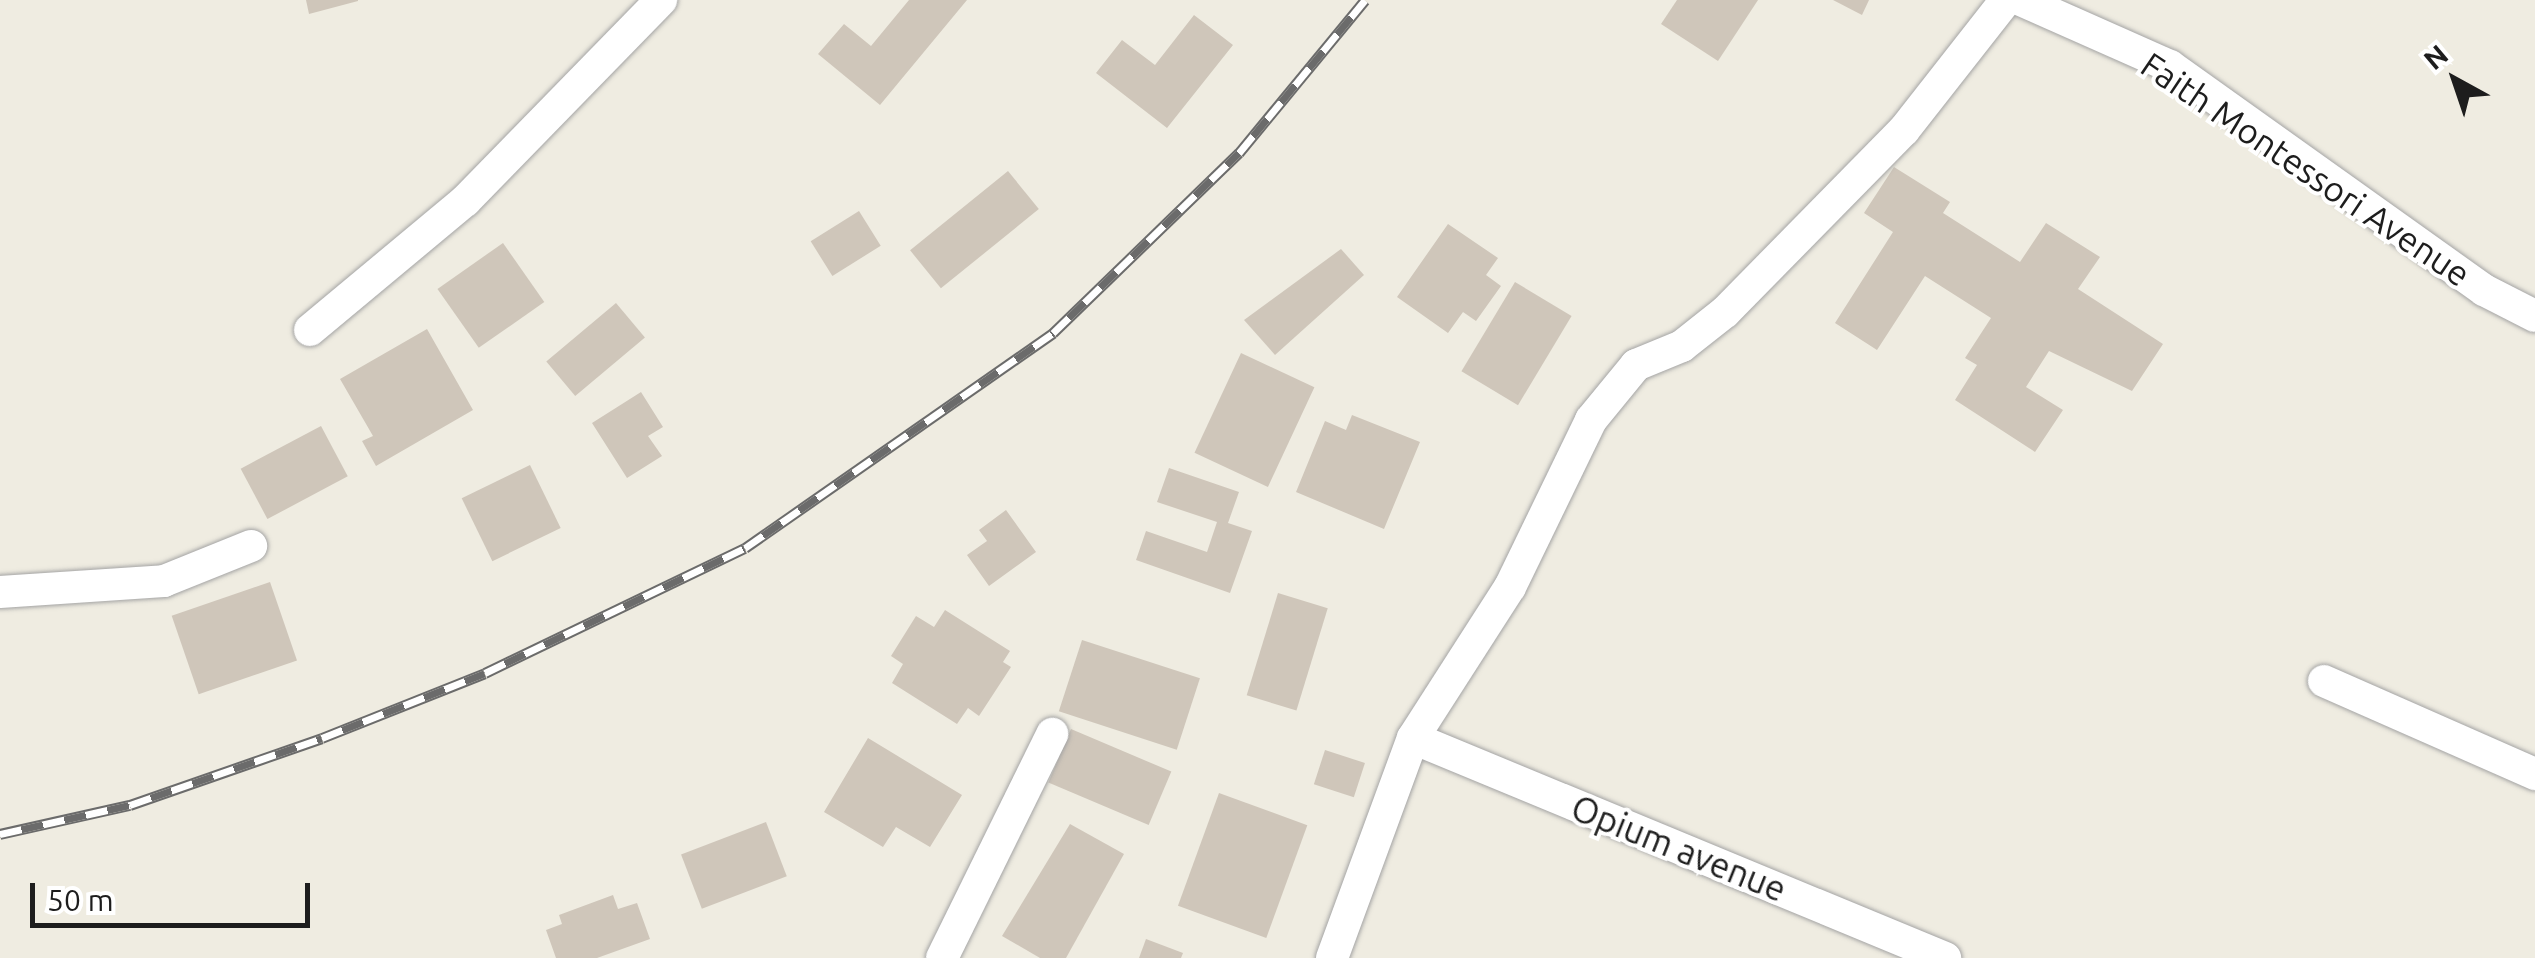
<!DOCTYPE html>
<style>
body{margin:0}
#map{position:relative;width:2535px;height:958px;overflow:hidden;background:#efece1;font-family:Ubuntu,sans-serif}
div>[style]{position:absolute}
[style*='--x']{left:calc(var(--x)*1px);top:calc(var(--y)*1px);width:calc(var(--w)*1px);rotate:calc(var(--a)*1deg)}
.building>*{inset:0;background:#cfc6ba;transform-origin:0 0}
.roads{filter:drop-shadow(0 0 2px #a4a4a4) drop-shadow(0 0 2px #a4a4a4)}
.street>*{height:32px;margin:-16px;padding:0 16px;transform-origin:16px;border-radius:16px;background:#fff}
.rail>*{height:11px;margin-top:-5.5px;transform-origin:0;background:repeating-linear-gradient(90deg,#fff 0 22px,#6b6b6b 0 44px);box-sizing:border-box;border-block:2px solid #6b6b6b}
span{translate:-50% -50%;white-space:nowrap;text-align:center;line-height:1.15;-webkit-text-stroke:8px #fff;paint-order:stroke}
.street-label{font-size:35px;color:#1d1d1d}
.north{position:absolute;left:2405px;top:30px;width:100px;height:100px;-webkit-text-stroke:8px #fff;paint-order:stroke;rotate:320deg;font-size:28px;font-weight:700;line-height:40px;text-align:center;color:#1d1d1d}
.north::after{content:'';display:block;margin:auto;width:35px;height:45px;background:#1d1d1d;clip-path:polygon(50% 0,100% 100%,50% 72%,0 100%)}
.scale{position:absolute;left:30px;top:883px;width:280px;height:45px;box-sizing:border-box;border:5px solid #1d1d1d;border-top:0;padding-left:12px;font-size:30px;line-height:35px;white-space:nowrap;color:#1d1d1d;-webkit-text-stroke:8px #fff;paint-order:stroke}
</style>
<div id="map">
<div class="building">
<i style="clip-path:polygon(306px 0,358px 0,358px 1px,309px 14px)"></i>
<i style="clip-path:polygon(909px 0,967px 0,880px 105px,818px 54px,844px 24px,871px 46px)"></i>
<i style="clip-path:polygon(1677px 0,1758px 0,1718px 61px,1661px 24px)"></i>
<i style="clip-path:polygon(1833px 0,1869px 0,1862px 15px)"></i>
<i style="clip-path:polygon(1194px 15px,1233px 45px,1167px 128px,1096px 73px,1122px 40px,1155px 65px)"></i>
<i style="clip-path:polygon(1894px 167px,1950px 202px,1943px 213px,2020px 262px,2046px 223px,2100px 257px,2078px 289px,2163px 344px,2132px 391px,2049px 351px,2026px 387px,2063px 410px,2035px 452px,1955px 400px,1977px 365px,1965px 358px,1991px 318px,1925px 276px,1877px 350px,1835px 323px,1893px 232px,1864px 213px)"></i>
<i style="left:1008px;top:171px;width:49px;height:126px;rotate:51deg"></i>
<i style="left:859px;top:211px;width:41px;height:57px;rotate:58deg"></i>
<i style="clip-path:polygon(1448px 224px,1498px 258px,1486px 275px,1501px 286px,1476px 321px,1463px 312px,1448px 333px,1397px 297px)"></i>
<i style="left:503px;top:243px;width:72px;height:80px;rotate:55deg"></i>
<i style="clip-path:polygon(1341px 249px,1364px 275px,1275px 355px,1244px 320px)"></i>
<i style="left:1515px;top:282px;width:66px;height:104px;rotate:31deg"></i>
<i style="left:616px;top:303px;width:45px;height:91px;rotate:50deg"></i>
<i style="clip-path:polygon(427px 329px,473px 410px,376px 466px,362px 441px,373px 436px,340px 379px)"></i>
<i style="left:1241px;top:353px;width:81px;height:110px;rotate:25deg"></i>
<i style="clip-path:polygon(641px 392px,663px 427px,648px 436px,662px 456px,627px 478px,592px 423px)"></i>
<i style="clip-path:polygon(1352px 415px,1420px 442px,1384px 529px,1296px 492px,1325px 421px,1346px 430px)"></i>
<i style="left:321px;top:426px;width:57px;height:91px;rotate:62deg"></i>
<i style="left:530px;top:465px;width:70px;height:76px;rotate:64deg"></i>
<i style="clip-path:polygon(1169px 468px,1239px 492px,1228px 523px,1252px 531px,1230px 593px,1136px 560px,1146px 531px,1207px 552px,1217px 522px,1157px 502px)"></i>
<i style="clip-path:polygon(1006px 510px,1036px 552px,989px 586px,967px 555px,987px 541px,979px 530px)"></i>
<i style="left:270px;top:582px;width:83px;height:104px;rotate:71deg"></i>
<i style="left:1278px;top:593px;width:52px;height:107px;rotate:17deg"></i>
<i style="clip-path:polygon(945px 610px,1010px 651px,1003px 662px,1011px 667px,979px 716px,968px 708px,957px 724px,892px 683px,903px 664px,891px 656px,916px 616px,934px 627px)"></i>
<i style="left:1082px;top:640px;width:124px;height:75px;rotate:18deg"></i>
<i style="left:1071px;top:729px;width:109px;height:58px;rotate:23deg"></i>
<i style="clip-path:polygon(868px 738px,962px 795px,930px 847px,896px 827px,883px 847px,824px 812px)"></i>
<i style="left:1325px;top:750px;width:42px;height:36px;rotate:18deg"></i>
<i style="left:1219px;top:793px;width:94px;height:120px;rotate:20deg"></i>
<i style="left:766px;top:822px;width:58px;height:91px;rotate:69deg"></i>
<i style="clip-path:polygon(1070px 824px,1124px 854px,1066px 958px,1040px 958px,1002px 936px)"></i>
<i style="clip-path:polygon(613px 895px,618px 909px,637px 903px,650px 939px,597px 958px,556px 958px,546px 930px,562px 924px,559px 915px)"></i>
<i style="clip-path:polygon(1146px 939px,1183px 953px,1181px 958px,1139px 958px)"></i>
</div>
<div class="roads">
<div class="street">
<i style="--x:2021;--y:0;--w:163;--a:23.9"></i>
<i style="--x:2170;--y:66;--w:386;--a:35.5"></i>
<i style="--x:2484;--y:290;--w:57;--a:27"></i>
<i style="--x:310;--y:330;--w:202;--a:-39.8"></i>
<i style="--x:465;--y:201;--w:281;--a:-45.7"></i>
<i style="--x:0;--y:592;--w:164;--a:-3.8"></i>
<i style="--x:164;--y:581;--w:94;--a:-21.9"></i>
<i style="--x:2324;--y:681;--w:231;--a:23.8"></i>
<i style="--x:1413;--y:738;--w:576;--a:22.47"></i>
<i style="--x:942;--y:958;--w:250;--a:-63.8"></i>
<i style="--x:1332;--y:958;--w:234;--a:-69.8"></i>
<i style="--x:1413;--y:738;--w:179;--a:-57.3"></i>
<i style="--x:1510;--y:587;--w:186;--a:-64.1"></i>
<i style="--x:1591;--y:420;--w:71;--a:-50.7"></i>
<i style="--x:1636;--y:365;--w:50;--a:-22.4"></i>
<i style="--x:1682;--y:346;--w:55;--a:-38.3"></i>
<i style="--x:1725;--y:312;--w:255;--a:-45.5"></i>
<i style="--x:1904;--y:130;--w:165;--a:-51.9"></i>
</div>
</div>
<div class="rail">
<i style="--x:0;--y:834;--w:133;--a:-12.6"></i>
<i style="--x:130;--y:805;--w:203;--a:-19.2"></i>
<i style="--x:322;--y:738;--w:175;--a:-21.7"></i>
<i style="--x:485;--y:673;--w:288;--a:-25.7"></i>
<i style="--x:745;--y:548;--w:376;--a:-34.9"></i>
<i style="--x:1053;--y:333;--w:259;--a:-44.1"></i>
<i style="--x:1239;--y:153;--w:198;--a:-50.5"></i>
</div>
<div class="street-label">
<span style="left:2306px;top:169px;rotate:34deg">Faith Montessori Avenue</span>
<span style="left:1679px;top:848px;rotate:22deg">Opium avenue</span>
</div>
<div class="north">N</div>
<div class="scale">50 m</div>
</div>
